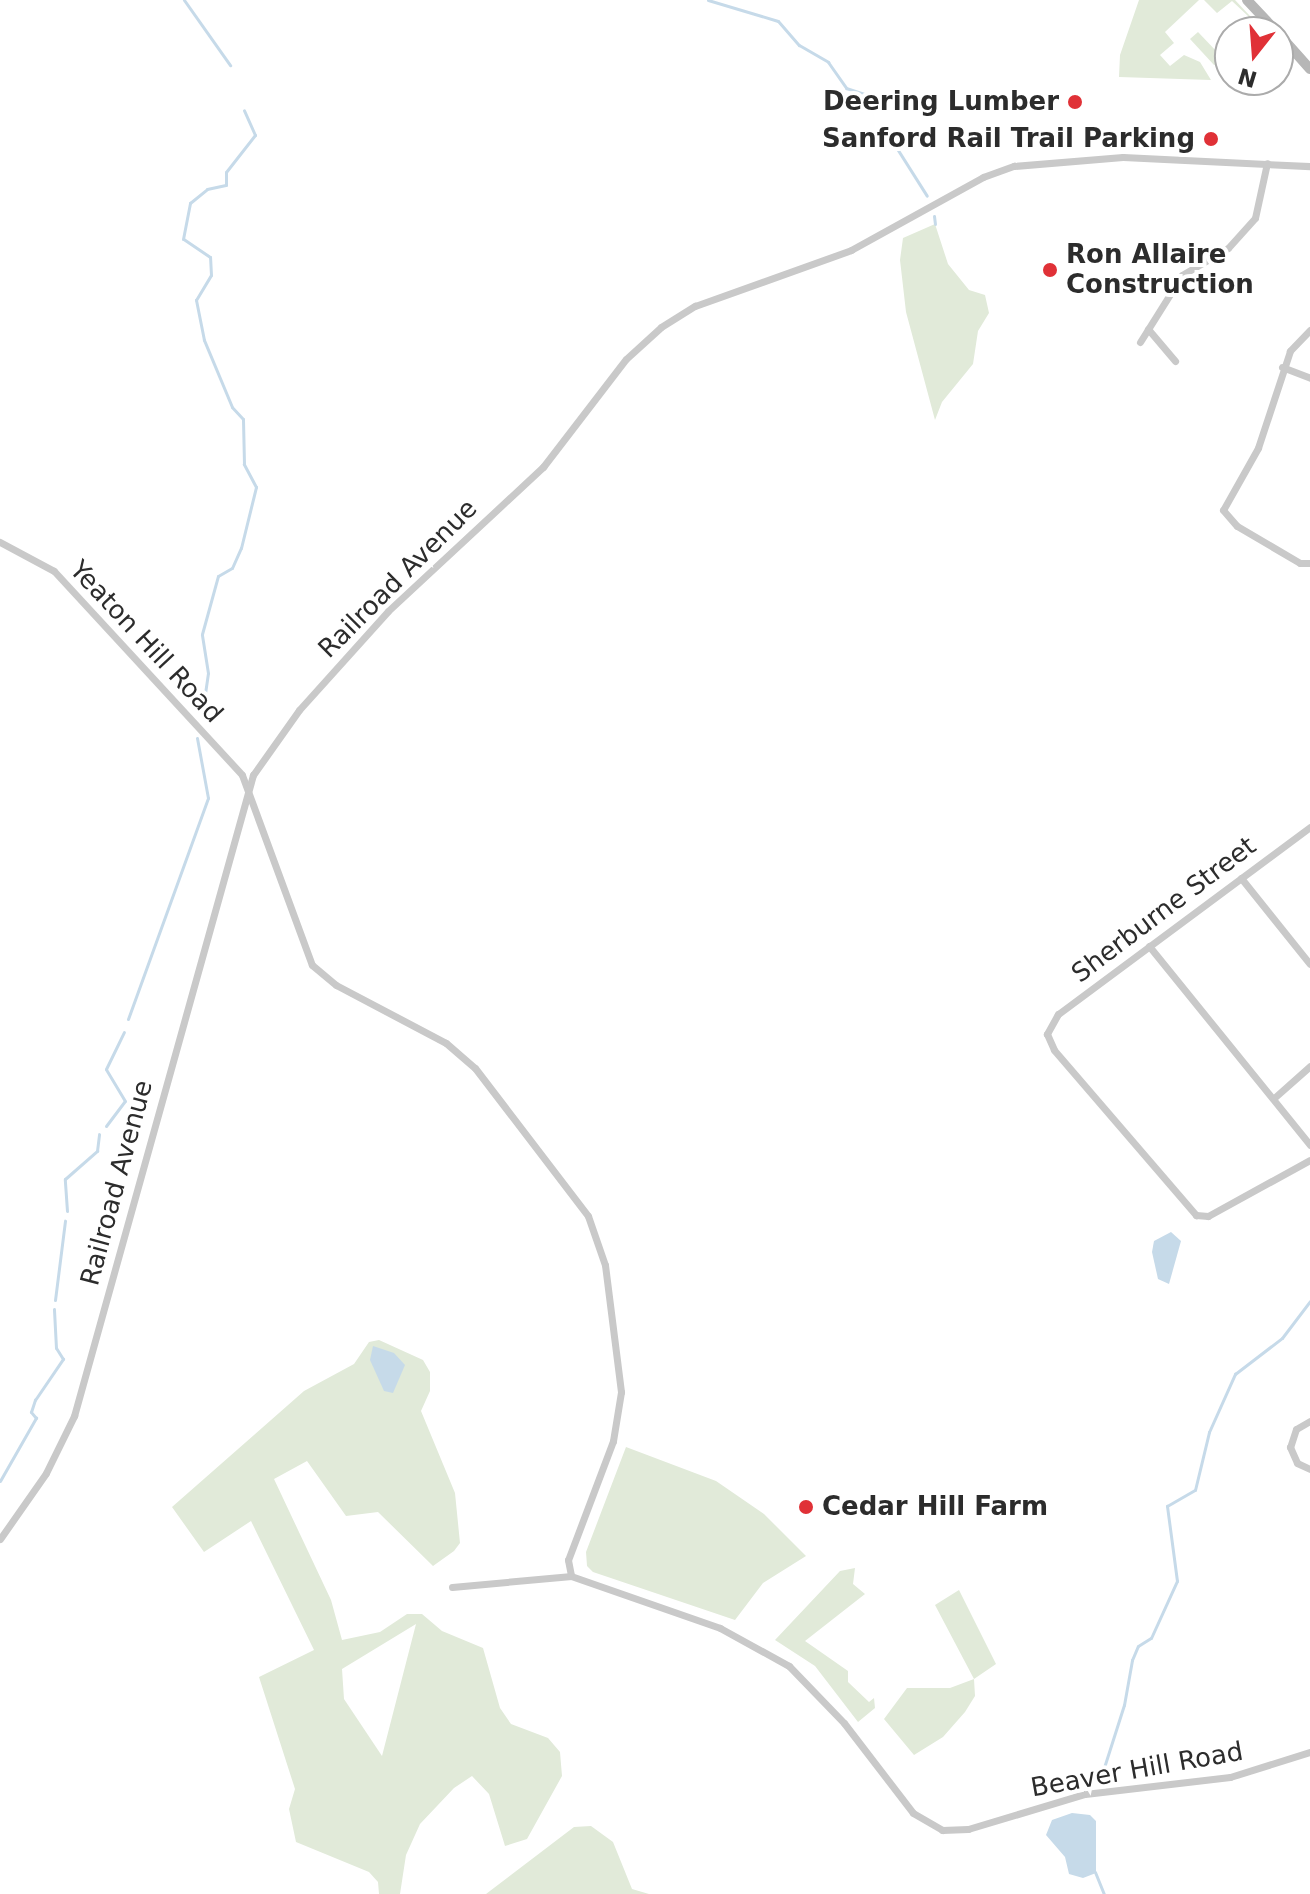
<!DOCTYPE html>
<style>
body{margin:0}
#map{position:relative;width:1310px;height:1894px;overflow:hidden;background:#fff;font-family:"DejaVu Sans",sans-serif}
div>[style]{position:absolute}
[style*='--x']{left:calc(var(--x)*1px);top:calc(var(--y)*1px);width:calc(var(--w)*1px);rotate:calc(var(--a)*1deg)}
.green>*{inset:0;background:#e1ead9}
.water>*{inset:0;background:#c6dae9}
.stream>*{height:3px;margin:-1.5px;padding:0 1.5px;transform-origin:1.5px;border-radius:1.5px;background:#c6dae9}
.minor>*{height:7px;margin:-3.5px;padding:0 3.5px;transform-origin:3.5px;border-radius:3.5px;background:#c9c9c9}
.secondary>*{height:10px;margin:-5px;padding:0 5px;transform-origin:5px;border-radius:5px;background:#b6b6b6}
.dots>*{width:22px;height:22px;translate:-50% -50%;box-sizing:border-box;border:4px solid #fff;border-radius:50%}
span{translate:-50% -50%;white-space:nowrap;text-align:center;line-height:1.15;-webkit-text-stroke:8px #fff;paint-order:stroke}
.poi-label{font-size:26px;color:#2c2c2c;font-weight:700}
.right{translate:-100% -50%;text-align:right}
.left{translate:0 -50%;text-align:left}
.street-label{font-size:26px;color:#2c2c2c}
.north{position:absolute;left:1214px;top:16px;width:80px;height:80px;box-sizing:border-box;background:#fff;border:2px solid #ababab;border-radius:50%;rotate:197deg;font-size:22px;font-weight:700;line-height:32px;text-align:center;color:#2c2c2c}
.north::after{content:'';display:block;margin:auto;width:28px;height:36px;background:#e03137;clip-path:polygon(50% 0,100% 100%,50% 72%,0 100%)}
</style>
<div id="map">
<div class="green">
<i style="clip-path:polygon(1139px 0,1199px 0,1165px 32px,1174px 43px,1160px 55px,1170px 66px,1184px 55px,1200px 62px,1211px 80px,1119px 77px,1120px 55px)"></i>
<i style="clip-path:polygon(1204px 0,1235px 0,1265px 32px,1232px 1px,1217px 13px)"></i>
<i style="clip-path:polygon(1198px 32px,1219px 54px,1226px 62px,1214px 65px,1190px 39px)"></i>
<i style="clip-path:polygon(935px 224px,948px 264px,969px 290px,985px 295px,989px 313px,978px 331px,973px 364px,942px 402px,935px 420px,906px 312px,900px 260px,903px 238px)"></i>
<i style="clip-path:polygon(evenodd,379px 1340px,423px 1360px,430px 1372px,430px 1391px,421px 1411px,455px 1493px,460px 1543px,454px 1551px,433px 1566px,378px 1512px,346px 1516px,307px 1461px,274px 1479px,331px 1600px,342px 1640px,380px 1632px,407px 1614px,422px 1614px,442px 1631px,483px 1648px,500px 1708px,511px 1724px,548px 1738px,560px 1752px,562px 1776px,527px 1839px,505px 1846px,489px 1794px,472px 1776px,454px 1788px,420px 1824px,406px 1855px,400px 1894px,379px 1894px,378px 1882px,369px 1872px,296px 1842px,289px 1809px,295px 1789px,259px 1677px,314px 1650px,251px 1521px,204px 1552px,172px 1507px,304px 1391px,354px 1364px,369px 1342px,379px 1340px,416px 1624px,382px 1756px,344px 1699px,342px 1669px,416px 1624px)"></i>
<i style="clip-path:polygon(626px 1447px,716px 1481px,764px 1514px,806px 1556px,763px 1583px,735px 1620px,593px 1572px,587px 1566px,586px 1552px)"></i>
<i style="clip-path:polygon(855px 1568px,853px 1584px,865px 1594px,805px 1641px,848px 1671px,848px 1682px,869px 1702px,874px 1698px,875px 1708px,858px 1722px,815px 1666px,775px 1640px,840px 1571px)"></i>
<i style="clip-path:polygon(959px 1590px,996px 1664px,974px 1679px,975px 1696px,965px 1712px,943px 1737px,914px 1755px,884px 1719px,907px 1688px,950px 1688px,974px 1679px,935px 1605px)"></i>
<i style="clip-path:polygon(591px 1826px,613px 1842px,632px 1889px,649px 1894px,486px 1894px,574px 1827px)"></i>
</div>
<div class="water">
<i style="clip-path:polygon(1171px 1232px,1181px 1241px,1169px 1284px,1158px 1279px,1152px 1252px,1154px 1241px)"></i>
<i style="clip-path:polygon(373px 1346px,394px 1353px,405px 1365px,393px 1393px,384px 1391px,370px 1360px)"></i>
<i style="clip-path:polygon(1072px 1813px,1090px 1815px,1096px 1821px,1096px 1873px,1083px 1878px,1069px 1874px,1065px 1857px,1046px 1835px,1052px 1820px)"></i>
</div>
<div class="stream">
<i style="--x:184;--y:0;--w:80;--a:54.7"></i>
<i style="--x:708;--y:0;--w:73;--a:16.7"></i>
<i style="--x:778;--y:21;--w:32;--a:49"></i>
<i style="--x:799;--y:45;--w:34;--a:30"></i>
<i style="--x:828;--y:62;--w:32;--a:55"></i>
<i style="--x:846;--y:88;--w:32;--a:18"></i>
<i style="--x:876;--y:98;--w:9;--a:63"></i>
<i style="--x:884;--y:128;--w:80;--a:57.7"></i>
<i style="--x:934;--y:216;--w:8;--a:83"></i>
<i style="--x:202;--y:714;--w:41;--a:-81.7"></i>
<i style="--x:208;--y:673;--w:39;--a:-99"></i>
<i style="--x:202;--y:634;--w:60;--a:-74.6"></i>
<i style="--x:218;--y:576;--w:16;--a:-30"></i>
<i style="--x:232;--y:568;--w:22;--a:-66"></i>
<i style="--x:241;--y:548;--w:63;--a:-76.2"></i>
<i style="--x:256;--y:487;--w:26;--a:-118"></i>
<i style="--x:244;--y:464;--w:45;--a:-91.3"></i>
<i style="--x:243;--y:419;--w:16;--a:-133"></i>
<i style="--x:232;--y:407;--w:73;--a:-112.7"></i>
<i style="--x:204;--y:340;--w:41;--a:-101.3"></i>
<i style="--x:196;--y:300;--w:29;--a:-59"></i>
<i style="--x:211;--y:275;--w:18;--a:-93"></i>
<i style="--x:210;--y:257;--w:32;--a:-146"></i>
<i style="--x:183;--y:239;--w:37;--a:-79"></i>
<i style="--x:190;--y:203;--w:22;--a:-39"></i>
<i style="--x:207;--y:189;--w:19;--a:-12"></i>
<i style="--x:226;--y:185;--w:13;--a:-90"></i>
<i style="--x:226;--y:172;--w:47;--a:-51.9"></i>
<i style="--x:255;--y:135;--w:27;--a:-114"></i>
<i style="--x:128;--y:1019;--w:235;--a:-70.1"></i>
<i style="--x:208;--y:798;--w:61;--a:-100.4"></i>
<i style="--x:106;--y:1126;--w:31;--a:-53"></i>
<i style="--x:125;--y:1101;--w:37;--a:-121"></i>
<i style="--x:106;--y:1069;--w:41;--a:-64.1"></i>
<i style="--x:67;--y:1211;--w:32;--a:-94"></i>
<i style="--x:65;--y:1179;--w:43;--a:-41.2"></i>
<i style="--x:97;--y:1151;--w:17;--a:-83"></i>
<i style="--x:55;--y:1300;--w:80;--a:-82.8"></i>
<i style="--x:0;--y:1481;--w:73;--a:-60.3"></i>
<i style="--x:36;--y:1418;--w:8;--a:-130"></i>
<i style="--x:31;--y:1412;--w:13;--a:-72"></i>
<i style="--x:35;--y:1400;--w:50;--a:-55.7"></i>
<i style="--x:63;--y:1359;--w:13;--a:-122"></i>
<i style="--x:56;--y:1348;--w:39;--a:-93"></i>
<i style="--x:1100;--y:1780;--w:79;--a:-72.3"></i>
<i style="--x:1124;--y:1705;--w:46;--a:-79.9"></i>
<i style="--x:1132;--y:1660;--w:15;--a:-67"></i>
<i style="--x:1138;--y:1646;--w:15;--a:-32"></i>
<i style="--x:1151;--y:1638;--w:63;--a:-65.5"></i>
<i style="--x:1177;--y:1581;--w:76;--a:-97.6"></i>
<i style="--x:1167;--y:1506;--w:32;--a:-30"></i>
<i style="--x:1195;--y:1490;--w:60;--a:-76.4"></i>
<i style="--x:1209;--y:1432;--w:64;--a:-65.9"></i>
<i style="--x:1235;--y:1374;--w:59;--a:-37.5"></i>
<i style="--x:1282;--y:1338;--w:46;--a:-52.9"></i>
<i style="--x:1095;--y:1872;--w:24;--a:68"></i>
</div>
<div class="minor">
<i style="--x:1148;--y:329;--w:42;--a:49.8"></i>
<i style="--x:1310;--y:330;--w:29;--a:134"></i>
<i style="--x:1290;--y:351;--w:102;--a:108.3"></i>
<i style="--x:1258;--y:448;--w:71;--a:119.4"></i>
<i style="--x:1223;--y:510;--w:21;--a:49"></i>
<i style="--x:1237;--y:526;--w:73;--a:30.4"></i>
<i style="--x:1300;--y:563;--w:10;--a:0"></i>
<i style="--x:1140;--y:342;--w:79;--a:-57.9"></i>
<i style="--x:1182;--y:275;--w:53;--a:-30.4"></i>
<i style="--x:1228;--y:248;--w:40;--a:-48"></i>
<i style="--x:1255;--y:218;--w:56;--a:-77.7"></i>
<i style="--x:1282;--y:367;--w:30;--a:21"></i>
<i style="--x:0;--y:542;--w:61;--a:28.2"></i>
<i style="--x:54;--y:571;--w:277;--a:47.3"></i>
<i style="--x:242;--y:775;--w:202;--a:69.8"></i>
<i style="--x:312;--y:965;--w:31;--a:40"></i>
<i style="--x:336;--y:985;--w:124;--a:27.8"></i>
<i style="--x:446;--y:1043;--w:38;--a:41"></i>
<i style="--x:475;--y:1068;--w:186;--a:52.6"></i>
<i style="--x:588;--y:1216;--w:52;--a:70.9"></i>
<i style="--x:605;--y:1265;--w:128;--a:82.8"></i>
<i style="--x:621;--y:1392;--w:50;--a:99.3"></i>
<i style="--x:613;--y:1441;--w:127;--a:110.7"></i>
<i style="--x:568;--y:1560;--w:16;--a:79"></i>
<i style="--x:571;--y:1576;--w:158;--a:19.2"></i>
<i style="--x:720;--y:1628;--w:79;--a:28.8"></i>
<i style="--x:789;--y:1666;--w:79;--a:46"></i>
<i style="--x:844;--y:1723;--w:113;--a:52.5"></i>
<i style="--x:913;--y:1813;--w:34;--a:30"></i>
<i style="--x:942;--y:1830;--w:26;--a:-2"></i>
<i style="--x:968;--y:1829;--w:122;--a:-16.7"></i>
<i style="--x:1085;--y:1794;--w:146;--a:-6.7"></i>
<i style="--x:1230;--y:1777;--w:84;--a:-17.4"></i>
<i style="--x:1310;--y:827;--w:314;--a:143.4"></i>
<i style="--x:1058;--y:1014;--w:23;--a:119"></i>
<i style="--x:1047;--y:1034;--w:17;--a:66"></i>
<i style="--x:1054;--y:1050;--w:218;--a:49.3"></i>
<i style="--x:1196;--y:1215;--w:12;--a:5"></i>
<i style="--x:1208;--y:1216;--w:116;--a:-28.8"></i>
<i style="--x:1241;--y:878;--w:110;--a:51.3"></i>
<i style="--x:1149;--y:946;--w:256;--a:51"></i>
<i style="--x:1274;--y:1098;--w:48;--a:-41.6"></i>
<i style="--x:1310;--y:1421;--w:16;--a:150"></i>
<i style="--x:1296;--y:1429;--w:19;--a:108"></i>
<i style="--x:1290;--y:1447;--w:17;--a:66"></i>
<i style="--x:1297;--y:1463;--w:14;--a:25"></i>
<i style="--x:0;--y:1539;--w:80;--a:-55.1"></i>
<i style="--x:46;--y:1473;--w:64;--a:-63.8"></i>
<i style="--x:74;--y:1416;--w:666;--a:-74.4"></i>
<i style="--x:253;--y:775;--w:80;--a:-54.7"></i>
<i style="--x:299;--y:710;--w:133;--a:-48"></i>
<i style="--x:388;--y:611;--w:212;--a:-42.9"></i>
<i style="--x:543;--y:467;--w:136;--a:-52.5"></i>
<i style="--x:626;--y:359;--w:47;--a:-42.4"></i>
<i style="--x:661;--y:327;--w:40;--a:-32"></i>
<i style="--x:695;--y:306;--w:166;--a:-19.7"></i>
<i style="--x:851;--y:250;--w:151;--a:-28.9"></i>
<i style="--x:983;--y:177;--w:33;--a:-20"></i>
<i style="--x:1014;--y:166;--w:109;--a:-4.7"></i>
<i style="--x:1123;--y:157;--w:187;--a:2.8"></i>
<i style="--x:452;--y:1587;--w:120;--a:-5.3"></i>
</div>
<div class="secondary">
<i style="--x:1247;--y:0;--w:44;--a:46.8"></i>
<i style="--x:1278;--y:33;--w:48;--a:48.4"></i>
</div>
<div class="dots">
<i style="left:1075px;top:102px;background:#e03137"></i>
<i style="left:1211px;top:139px;background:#e03137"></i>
<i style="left:1050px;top:270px;background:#e03137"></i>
<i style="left:806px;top:1507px;background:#e03137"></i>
</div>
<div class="poi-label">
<span class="right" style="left:1059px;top:102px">Deering Lumber</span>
<span class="right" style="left:1195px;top:139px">Sanford Rail Trail Parking</span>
<span class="left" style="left:1066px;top:270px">Ron Allaire<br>Construction</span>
<span class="left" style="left:822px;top:1507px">Cedar Hill Farm</span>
</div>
<div class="street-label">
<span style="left:398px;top:579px;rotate:-45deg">Railroad Avenue</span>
<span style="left:146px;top:642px;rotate:47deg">Yeaton Hill Road</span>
<span style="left:1164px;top:910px;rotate:-37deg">Sherburne Street</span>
<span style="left:117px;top:1183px;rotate:-75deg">Railroad Avenue</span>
<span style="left:1137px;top:1770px;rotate:-10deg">Beaver Hill Road</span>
</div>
<div class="north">N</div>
</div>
